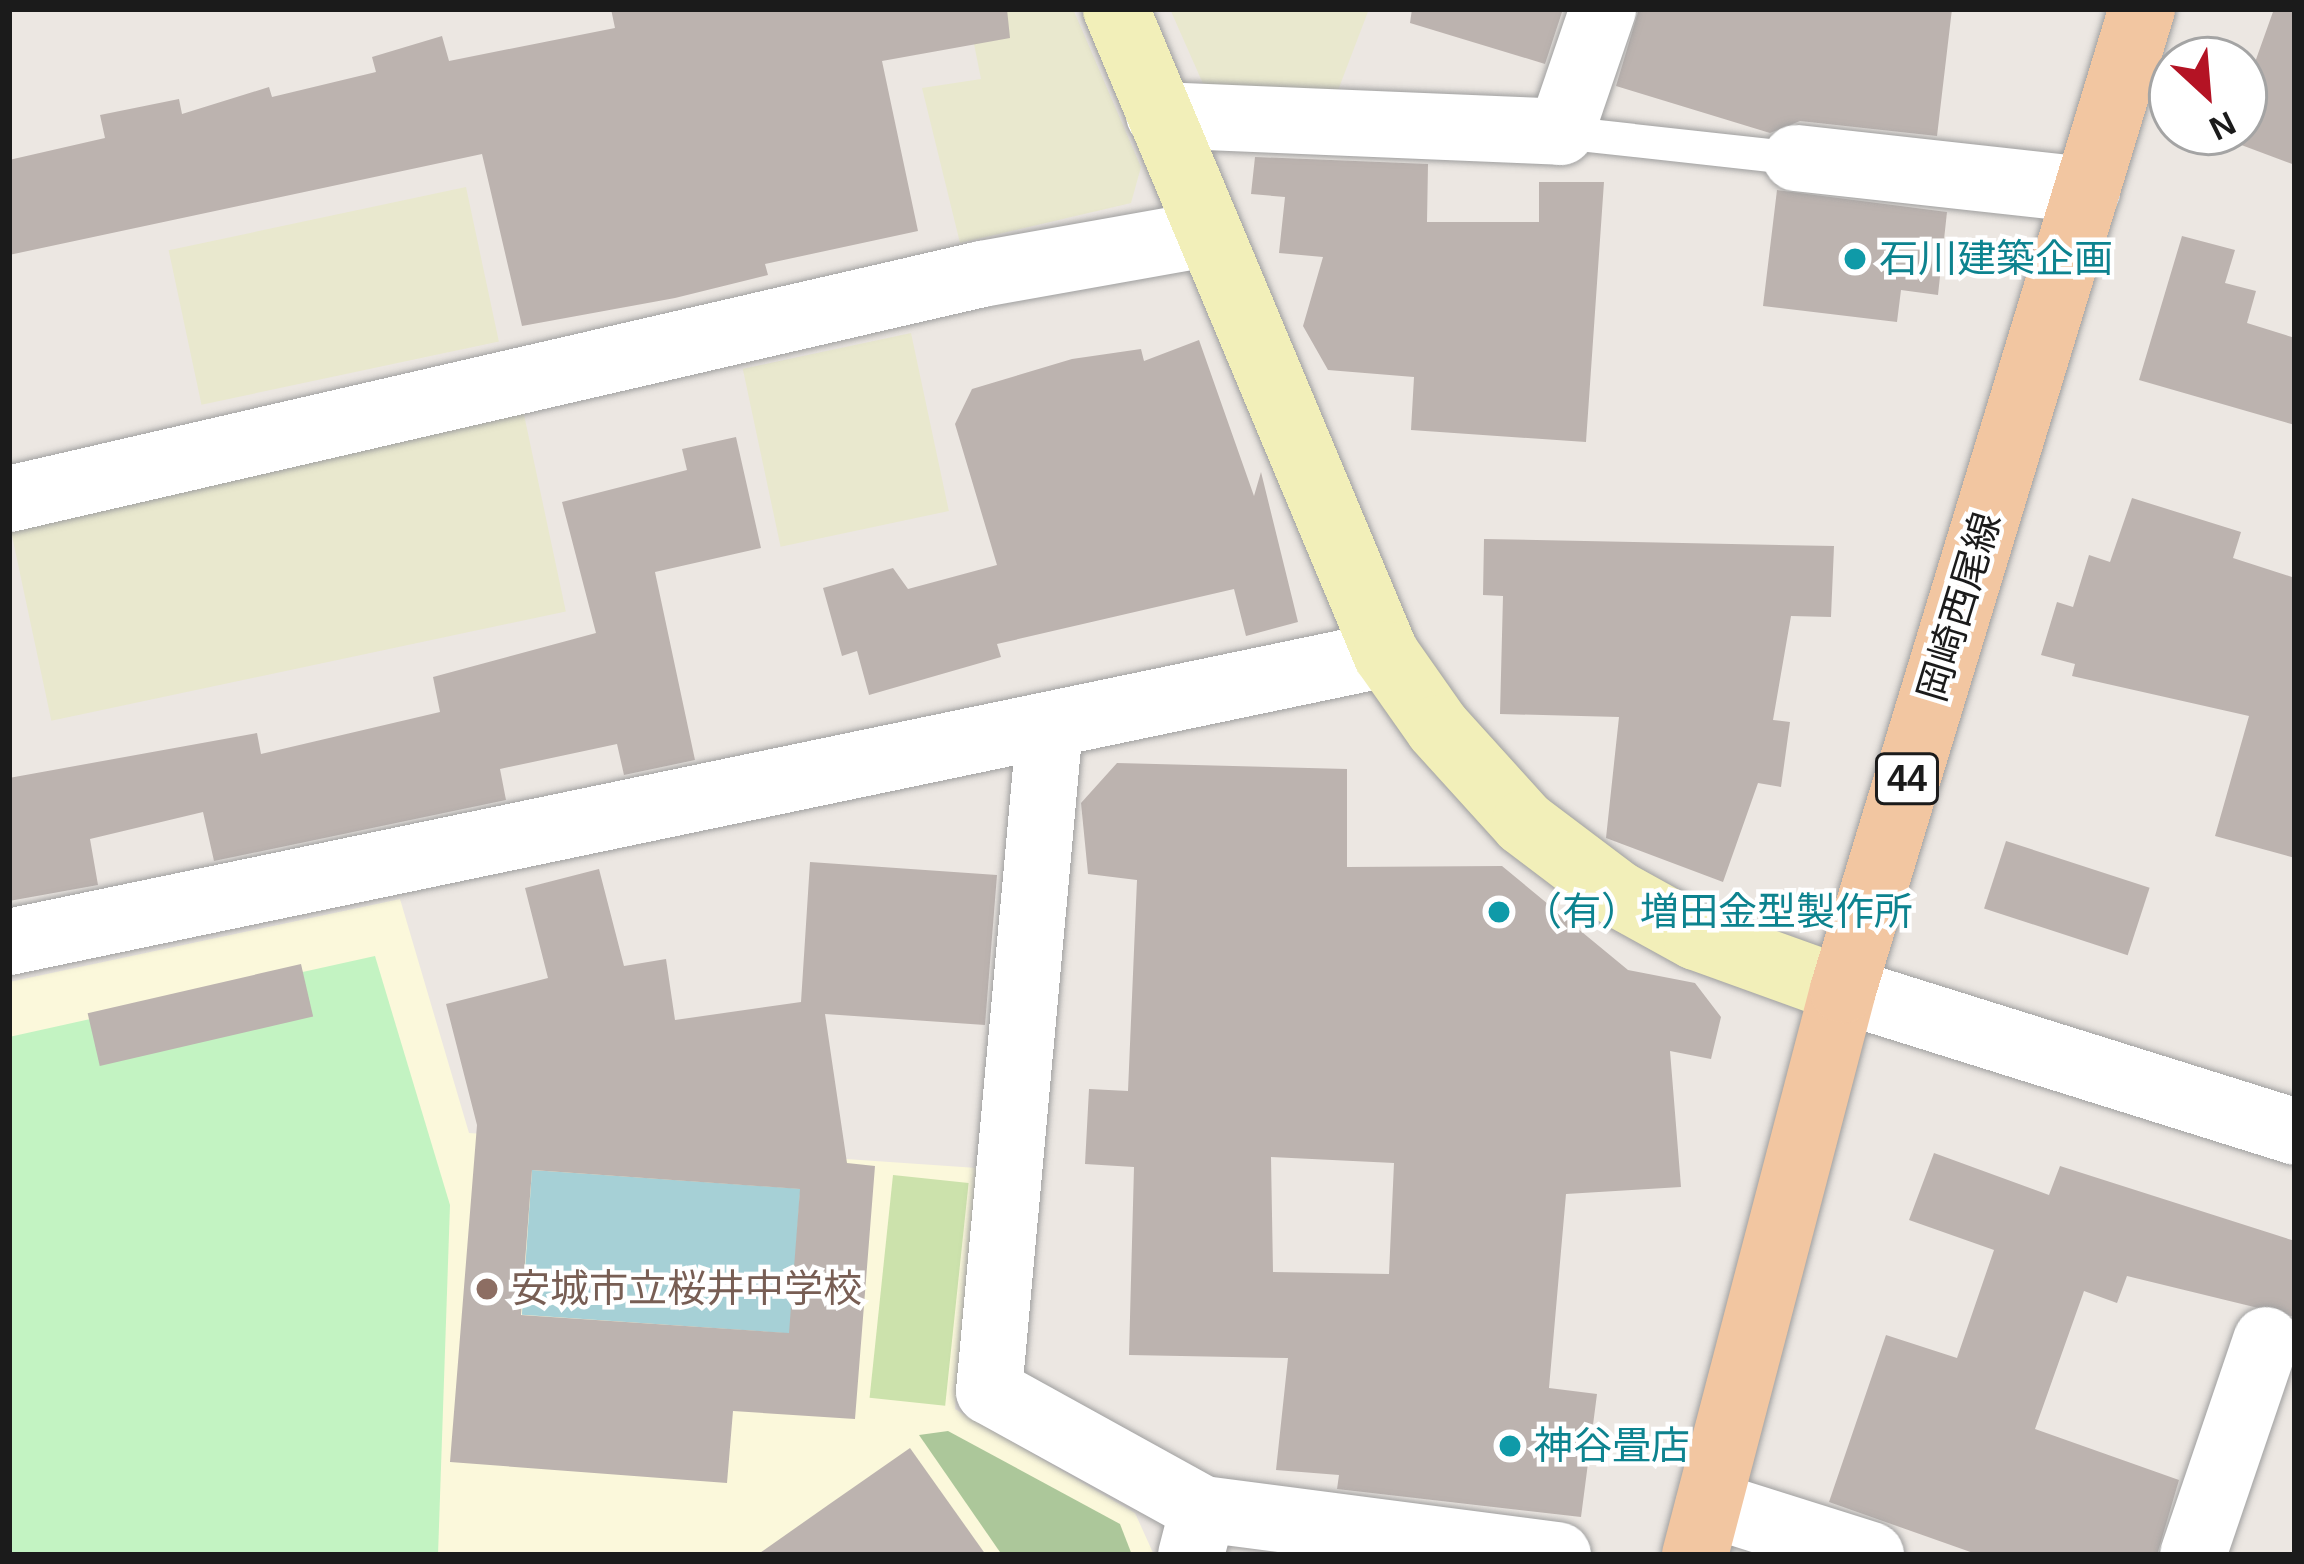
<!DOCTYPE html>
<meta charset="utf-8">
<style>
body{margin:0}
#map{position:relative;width:2304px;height:1564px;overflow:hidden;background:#ece7e2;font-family:Arial,"Noto Sans JP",sans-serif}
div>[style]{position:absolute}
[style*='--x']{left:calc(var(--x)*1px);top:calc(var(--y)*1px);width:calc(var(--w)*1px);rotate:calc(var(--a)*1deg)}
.education>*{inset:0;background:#fbf8db}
.farmland>*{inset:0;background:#e9e8ce;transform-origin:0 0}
.grass>*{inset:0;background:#cce2ac;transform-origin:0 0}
.forest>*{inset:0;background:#acc79a}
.park>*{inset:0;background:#c3f3c2}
.water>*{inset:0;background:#a6d0d6;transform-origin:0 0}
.building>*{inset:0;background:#bcb3af;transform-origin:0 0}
.roads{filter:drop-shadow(0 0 3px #9f9f9f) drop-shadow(0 0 3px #9f9f9f)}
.lane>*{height:33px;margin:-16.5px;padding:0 16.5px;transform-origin:16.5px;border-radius:16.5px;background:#fff}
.street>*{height:66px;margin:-33px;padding:0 33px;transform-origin:33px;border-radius:33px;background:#fff}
.secondary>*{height:66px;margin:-33px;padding:0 33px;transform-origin:33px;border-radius:33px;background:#f2efb9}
.primary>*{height:66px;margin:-33px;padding:0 33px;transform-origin:33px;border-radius:33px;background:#f2c6a1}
.dots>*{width:33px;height:33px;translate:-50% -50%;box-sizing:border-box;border:6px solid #fff;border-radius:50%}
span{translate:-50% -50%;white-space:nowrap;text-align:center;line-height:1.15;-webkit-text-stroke:9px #fff;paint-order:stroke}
.shield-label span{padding:3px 9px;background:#fff;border:3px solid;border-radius:9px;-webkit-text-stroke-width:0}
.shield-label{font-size:36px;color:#1b1b1b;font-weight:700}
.culture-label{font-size:39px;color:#0d838f}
.left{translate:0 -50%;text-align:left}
.street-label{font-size:39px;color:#1b1b1b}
.education-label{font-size:39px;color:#785e54}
.frame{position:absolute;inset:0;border:12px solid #1b1b1b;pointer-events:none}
.north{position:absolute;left:2148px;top:36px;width:120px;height:120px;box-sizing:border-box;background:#fff;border:3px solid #a4a4a4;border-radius:50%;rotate:154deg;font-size:33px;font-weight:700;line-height:48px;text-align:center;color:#1b1b1b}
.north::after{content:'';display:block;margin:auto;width:42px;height:54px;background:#b41324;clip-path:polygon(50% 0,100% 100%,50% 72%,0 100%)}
</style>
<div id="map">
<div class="education">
<i style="clip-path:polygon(400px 899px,469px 1133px,977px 1168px,955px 1409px,1135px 1513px,1154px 1555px,9px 1555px,9px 982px)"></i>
</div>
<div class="farmland">
<i style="clip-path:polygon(967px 9px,1073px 9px,1141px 167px,1131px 203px,960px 243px,922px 88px,981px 79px)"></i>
<i style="clip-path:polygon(1170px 9px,1369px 9px,1337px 93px,1204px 86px)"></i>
<i style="left:466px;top:187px;width:158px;height:304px;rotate:78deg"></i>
<i style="left:911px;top:333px;width:182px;height:172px;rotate:78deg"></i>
<i style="left:523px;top:410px;width:206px;height:526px;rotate:78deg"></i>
</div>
<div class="grass">
<i style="left:893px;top:1175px;width:76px;height:224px;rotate:6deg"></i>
</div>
<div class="forest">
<i style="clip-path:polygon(948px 1431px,1120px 1524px,1132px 1555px,1002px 1555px,919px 1435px)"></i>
</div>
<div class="park">
<i style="clip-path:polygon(375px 956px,450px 1205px,438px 1555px,9px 1555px,9px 1037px)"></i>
</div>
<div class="water">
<i style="left:532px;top:1170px;width:269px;height:145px;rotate:4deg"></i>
</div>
<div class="building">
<i style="clip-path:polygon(611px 9px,1007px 9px,1010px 38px,882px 61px,918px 231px,765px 264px,768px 275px,675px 298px,522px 326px,482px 154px,9px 255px,9px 160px,105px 138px,100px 115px,179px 99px,182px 114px,269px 87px,272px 97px,376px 72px,372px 57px,442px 36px,449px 61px,615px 28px)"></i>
<i style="clip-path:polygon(1412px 9px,1563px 9px,1545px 64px,1410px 23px)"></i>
<i style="clip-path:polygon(1639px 9px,1952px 9px,1937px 136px,1800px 121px,1770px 133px,1616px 86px)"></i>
<i style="clip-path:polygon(2274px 9px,2295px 9px,2295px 165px,2228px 140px,2244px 132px,2244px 93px)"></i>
<i style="clip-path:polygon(1255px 157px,1428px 164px,1427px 222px,1539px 222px,1539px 182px,1604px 182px,1586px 442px,1411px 430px,1414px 377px,1328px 370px,1303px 326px,1323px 257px,1279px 253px,1285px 197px,1251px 194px)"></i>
<i style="clip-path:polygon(1777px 190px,1947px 212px,1938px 295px,1901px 290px,1897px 322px,1763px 306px)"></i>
<i style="clip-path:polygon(2182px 236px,2235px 250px,2225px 283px,2256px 291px,2247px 323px,2295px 338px,2295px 425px,2139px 380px)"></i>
<i style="clip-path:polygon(1199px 340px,1254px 496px,1261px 472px,1298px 622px,1246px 636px,1234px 589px,997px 644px,1001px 657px,869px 695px,857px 651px,842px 656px,823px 588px,893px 568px,908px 589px,997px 565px,955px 424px,972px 389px,1072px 359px,1141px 349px,1144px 361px)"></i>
<i style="clip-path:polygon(736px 437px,761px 548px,655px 572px,695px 760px,624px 775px,617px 744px,500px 769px,506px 800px,214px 861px,203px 812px,90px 839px,98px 885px,9px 901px,9px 778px,257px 733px,261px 754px,440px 712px,433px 677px,596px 633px,562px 502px,687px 470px,682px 449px)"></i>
<i style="clip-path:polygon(2132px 498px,2241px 532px,2233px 558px,2295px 578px,2295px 858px,2215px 836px,2249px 716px,2072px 676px,2075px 664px,2041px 655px,2057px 602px,2073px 607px,2089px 555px,2110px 562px)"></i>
<i style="clip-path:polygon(1484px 539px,1834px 546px,1831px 617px,1791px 616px,1773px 720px,1790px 722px,1781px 787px,1758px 783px,1723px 882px,1606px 838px,1619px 717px,1500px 714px,1503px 596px,1483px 595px)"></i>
<i style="clip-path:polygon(evenodd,1117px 763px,1347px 769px,1347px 867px,1502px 866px,1628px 970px,1695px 983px,1721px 1017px,1711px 1059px,1670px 1051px,1681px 1187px,1566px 1194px,1549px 1388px,1597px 1394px,1581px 1517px,1337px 1489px,1339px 1475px,1276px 1470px,1288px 1358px,1129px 1355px,1134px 1167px,1085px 1164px,1089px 1089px,1128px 1091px,1137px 880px,1088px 874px,1081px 803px,1117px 763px,1271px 1157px,1394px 1163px,1389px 1274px,1273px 1272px,1271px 1157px)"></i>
<i style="left:2006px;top:841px;width:151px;height:71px;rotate:18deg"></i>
<i style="clip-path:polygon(evenodd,810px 862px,997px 875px,985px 1025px,825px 1014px,847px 1163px,875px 1166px,855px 1419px,733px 1411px,727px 1483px,450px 1462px,477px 1125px,446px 1004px,548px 978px,525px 888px,599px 869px,624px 966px,666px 959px,675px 1020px,801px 1002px,810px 862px,532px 1170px,800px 1189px,789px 1333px,521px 1315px,532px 1170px)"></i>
<i style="left:301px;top:964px;width:54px;height:219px;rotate:77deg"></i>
<i style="clip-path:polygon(1934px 1153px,2049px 1195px,2060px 1166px,2295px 1241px,2295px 1317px,2127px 1276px,2117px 1303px,2084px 1291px,2035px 1429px,2179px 1480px,2157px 1555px,1979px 1555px,1829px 1502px,1886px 1335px,1957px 1358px,1994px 1250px,1909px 1220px)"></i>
<i style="clip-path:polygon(910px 1448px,986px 1555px,757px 1555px,831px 1503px)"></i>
</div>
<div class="roads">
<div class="lane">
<i style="--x:1561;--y:132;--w:236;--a:6.3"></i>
</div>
<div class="street">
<i style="--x:1159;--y:115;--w:402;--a:2.4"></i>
<i style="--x:1561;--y:132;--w:130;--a:-71.1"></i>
<i style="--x:1796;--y:158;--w:293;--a:6.3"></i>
<i style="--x:9;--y:499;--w:999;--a:-13.02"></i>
<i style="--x:982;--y:274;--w:228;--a:-10.1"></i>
<i style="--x:1050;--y:725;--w:669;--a:95.23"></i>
<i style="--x:989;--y:1391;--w:244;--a:28.9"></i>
<i style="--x:1203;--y:1509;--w:48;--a:104.6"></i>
<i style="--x:9;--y:942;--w:1407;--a:-11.81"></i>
<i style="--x:1843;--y:990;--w:474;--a:17.4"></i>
<i style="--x:1709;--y:1504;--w:170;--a:17.5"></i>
<i style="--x:1203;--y:1509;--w:358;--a:7.4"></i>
<i style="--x:2193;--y:1555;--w:227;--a:-71.2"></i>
</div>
<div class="secondary">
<i style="--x:1116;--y:9;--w:699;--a:67.29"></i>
<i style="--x:1386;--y:654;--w:90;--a:54.9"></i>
<i style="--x:1438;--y:728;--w:128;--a:47.8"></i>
<i style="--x:1524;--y:823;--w:118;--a:37.1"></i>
<i style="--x:1618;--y:894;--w:89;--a:28.9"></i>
<i style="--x:1696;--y:937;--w:156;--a:19.8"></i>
</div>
<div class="primary">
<i style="--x:1695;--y:1555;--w:584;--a:-75.32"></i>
<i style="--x:1843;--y:990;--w:1026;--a:-73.05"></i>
</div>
</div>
<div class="dots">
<i style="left:1855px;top:259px;background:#0f9aa8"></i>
<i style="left:1499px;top:912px;background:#0f9aa8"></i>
<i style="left:487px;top:1289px;background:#8d6e63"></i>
<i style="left:1510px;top:1446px;background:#0f9aa8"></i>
</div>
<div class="shield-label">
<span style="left:1907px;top:779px">44</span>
</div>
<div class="culture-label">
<span class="left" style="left:1879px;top:259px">石川建築企画</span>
<span class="left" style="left:1523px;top:912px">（有）増田金型製作所</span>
<span class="left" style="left:1534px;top:1446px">神谷畳店</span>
</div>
<div class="street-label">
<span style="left:1960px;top:607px;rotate:-73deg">岡崎西尾線</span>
</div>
<div class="education-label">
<span class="left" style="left:511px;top:1289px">安城市立桜井中学校</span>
</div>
<div class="frame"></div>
<div class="north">N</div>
</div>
